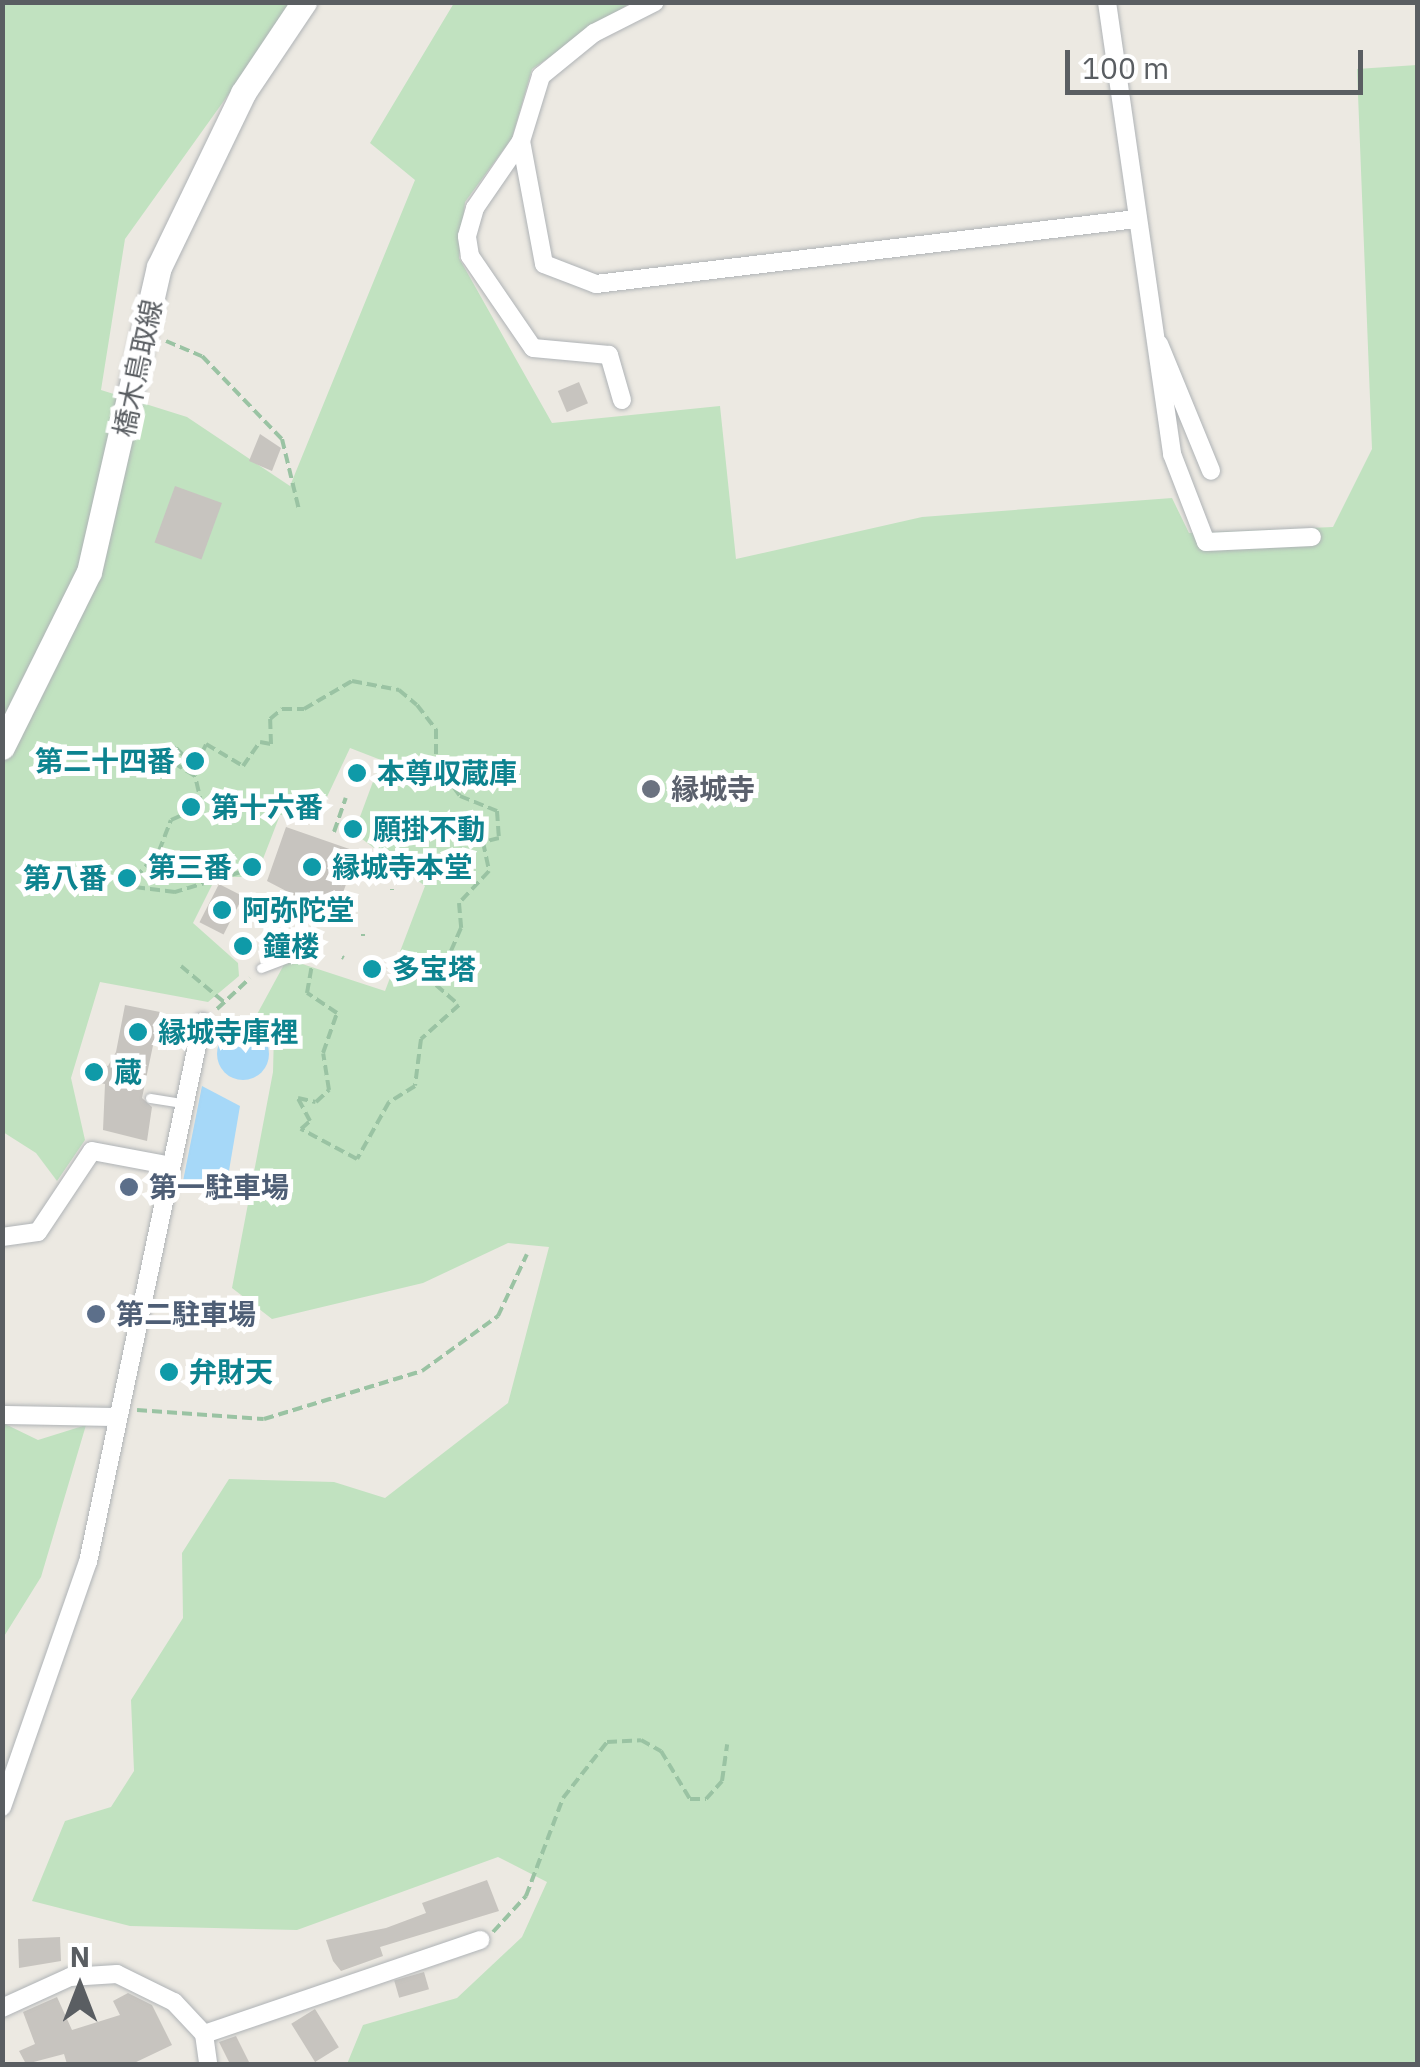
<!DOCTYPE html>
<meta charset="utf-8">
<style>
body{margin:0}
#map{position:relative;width:1420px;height:2067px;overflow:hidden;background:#ece9e2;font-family:"IBM Plex Sans","Noto Sans JP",sans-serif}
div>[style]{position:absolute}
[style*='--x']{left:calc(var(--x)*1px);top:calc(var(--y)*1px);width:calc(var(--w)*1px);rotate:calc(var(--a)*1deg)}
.green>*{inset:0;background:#c1e2c0}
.water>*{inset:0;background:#a6d8f8}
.round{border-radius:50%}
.building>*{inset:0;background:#c7c4bf;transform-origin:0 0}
.path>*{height:4px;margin-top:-2px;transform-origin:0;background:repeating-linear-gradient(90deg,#9ac3a3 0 10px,transparent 0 15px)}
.roads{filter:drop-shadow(0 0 2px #afb3b6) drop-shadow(0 0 2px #afb3b6)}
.service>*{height:9px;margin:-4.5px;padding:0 4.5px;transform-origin:4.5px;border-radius:4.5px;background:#fff}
.minor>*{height:18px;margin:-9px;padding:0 9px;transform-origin:9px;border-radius:9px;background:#fff}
.secondary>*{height:25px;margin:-12.5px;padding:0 12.5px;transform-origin:12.5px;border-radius:12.5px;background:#fff}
.dots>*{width:28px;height:28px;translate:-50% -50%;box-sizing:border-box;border:5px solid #fff;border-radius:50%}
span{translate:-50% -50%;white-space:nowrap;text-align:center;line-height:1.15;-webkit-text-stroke:10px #fff;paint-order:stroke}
.street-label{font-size:28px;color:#5a5e62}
.culture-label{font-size:28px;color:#0d838f;font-weight:700}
.right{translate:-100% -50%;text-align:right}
.left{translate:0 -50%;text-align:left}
.worship-label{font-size:28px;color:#5b616d;font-weight:700}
.service-label{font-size:28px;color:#4e5e75;font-weight:700}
.frame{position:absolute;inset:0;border:5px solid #5a5e62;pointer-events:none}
.north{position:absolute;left:30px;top:1937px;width:100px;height:100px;-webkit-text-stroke:8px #fff;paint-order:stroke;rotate:0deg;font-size:28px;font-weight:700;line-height:40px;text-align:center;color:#5a5e62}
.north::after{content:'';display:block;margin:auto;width:35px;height:45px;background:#5a5e62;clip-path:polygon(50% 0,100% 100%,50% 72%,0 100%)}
.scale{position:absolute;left:1065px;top:50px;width:298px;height:45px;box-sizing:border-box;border:5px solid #5a5e62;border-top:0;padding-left:12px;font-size:30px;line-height:35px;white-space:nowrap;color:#5a5e62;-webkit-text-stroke:8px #fff;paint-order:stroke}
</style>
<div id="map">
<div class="green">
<i style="clip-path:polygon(3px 3px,294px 3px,125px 239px,101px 390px,187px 417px,290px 486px,415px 180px,370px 143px,454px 3px,630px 3px,532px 69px,512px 138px,465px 202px,459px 258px,552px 423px,720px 406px,736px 559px,922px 517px,1172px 498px,1189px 533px,1333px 527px,1372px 449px,1357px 69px,1417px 65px,1417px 2064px,347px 2064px,363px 2025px,457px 1998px,522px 1937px,547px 1882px,498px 1857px,297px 1930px,130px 1926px,32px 1901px,65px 1821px,111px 1807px,134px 1771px,131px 1700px,183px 1618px,182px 1553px,229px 1479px,334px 1482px,385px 1498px,508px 1403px,549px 1247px,508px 1243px,423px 1283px,272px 1319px,232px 1288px,273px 1072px,274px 1033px,255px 1018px,287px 959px,385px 991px,425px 886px,354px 833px,381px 760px,350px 748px,318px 816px,280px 815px,256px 877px,216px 877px,193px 923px,238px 963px,239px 976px,208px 1002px,100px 982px,71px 1078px,85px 1140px,57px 1181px,36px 1153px,3px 1132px)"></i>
<i style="clip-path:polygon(3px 1423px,38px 1440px,86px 1425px,41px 1577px,3px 1638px)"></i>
</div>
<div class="water">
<i class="round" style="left:217px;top:1028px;width:52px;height:52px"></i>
<i style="clip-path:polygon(202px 1086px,240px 1106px,224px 1200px,183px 1181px)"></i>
</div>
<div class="building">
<i style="left:579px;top:382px;width:23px;height:23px;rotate:67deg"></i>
<i style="clip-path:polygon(260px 434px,281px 448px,272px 471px,249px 461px)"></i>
<i style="left:175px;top:486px;width:50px;height:60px;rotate:20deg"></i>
<i style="clip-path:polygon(286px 827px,358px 852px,338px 906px,316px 898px,313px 905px,267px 881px)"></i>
<i style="left:219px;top:884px;width:27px;height:43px;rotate:27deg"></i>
<i style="clip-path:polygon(125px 1005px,160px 1012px,142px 1098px,152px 1107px,147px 1141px,103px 1130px,105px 1084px,85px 1080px,89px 1061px,108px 1066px,116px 1052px)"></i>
<i style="clip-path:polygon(487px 1880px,499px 1911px,380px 1947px,383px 1956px,341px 1971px,333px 1961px,326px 1940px,386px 1928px,426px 1913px,422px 1903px)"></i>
<i style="clip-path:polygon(60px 1937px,61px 1961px,19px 1968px,18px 1939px)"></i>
<i style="left:424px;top:1972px;width:18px;height:31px;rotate:74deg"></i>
<i style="clip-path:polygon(128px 1993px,152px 2005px,172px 2045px,132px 2064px,67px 2064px,64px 2054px,26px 2064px,19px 2051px,35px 2044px,23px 2012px,57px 1997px,72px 2030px,120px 2015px,113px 2001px)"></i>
<i style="left:315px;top:2009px;width:45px;height:28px;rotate:58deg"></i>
<i style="clip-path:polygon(236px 2036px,250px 2064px,230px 2064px,219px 2042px)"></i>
</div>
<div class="path">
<i style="--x:166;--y:341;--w:39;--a:23"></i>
<i style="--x:202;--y:356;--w:115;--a:46.1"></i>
<i style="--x:282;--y:439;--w:73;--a:76.5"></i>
<i style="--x:334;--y:832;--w:36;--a:-71"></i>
<i style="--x:254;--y:868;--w:83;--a:163.1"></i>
<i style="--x:175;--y:892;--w:49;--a:-173"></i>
<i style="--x:126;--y:886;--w:9;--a:-117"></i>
<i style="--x:122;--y:878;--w:13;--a:0"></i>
<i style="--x:135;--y:878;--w:36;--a:-48"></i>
<i style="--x:159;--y:851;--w:33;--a:-69"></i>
<i style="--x:171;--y:820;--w:34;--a:-24"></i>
<i style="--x:202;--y:806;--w:31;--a:-103"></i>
<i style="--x:195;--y:776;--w:44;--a:-148.1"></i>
<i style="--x:158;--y:753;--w:19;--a:-16"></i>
<i style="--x:176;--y:748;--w:27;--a:45"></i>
<i style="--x:195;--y:767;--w:25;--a:-64"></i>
<i style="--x:206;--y:744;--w:43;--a:30.7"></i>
<i style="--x:243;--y:766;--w:29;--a:-55"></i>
<i style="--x:260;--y:742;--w:11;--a:10"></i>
<i style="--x:271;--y:744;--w:25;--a:-92"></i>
<i style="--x:270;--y:719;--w:16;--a:-40"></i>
<i style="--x:282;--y:709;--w:22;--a:0"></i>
<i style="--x:304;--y:709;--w:56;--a:-30.3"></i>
<i style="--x:352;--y:681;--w:48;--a:10.8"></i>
<i style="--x:399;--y:690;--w:23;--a:40"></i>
<i style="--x:417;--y:705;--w:31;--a:52"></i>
<i style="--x:436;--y:729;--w:34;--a:90"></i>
<i style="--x:436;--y:763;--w:41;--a:54"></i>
<i style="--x:460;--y:796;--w:40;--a:22"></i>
<i style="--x:497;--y:811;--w:27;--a:86"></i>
<i style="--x:499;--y:838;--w:16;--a:166"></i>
<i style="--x:483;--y:842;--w:30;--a:78"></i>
<i style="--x:489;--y:871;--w:44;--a:133.2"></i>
<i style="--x:459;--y:903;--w:25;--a:85"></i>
<i style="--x:461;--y:928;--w:62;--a:113.7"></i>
<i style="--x:436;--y:985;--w:30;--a:41"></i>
<i style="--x:459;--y:1005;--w:51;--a:138.2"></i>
<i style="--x:421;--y:1039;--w:47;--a:97.3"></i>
<i style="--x:415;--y:1086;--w:31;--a:148"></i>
<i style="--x:389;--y:1102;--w:65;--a:119.3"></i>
<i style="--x:357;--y:1159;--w:64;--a:-151.8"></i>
<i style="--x:301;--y:1129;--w:12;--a:-42"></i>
<i style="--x:310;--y:1121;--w:26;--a:-118"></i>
<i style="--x:298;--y:1098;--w:18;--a:13"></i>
<i style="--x:316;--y:1102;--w:18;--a:-43"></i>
<i style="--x:329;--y:1090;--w:37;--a:-99"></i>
<i style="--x:323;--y:1053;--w:42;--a:-70.7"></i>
<i style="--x:337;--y:1013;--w:36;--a:-146"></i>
<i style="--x:307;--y:993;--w:27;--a:-80"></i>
<i style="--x:392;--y:890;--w:1;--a:-90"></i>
<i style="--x:363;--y:936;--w:2;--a:-90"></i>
<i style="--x:275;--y:947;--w:41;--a:-57.8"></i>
<i style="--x:342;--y:957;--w:2;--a:27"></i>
<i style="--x:181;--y:966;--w:56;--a:39.9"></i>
<i style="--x:217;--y:1009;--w:45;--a:-43.2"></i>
<i style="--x:137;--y:1410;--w:127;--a:4.1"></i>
<i style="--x:264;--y:1419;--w:165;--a:-16.9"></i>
<i style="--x:422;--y:1371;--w:94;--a:-35.9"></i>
<i style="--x:498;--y:1316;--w:68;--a:-64.9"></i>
<i style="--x:493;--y:1932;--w:49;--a:-47.5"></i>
<i style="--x:526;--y:1896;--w:105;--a:-69.3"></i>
<i style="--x:563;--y:1798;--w:71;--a:-51.8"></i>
<i style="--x:607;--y:1742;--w:34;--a:-3"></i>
<i style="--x:641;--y:1740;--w:23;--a:29"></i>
<i style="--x:661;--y:1751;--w:56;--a:58.9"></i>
<i style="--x:690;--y:1799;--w:16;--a:0"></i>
<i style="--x:706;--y:1799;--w:24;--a:-48"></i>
<i style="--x:722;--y:1781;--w:37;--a:-82"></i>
</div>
<div class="roads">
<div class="service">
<i style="--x:261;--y:968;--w:50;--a:-21"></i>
<i style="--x:150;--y:1098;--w:30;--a:9"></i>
</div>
<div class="minor">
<i style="--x:1107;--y:2;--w:457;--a:81.8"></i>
<i style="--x:1172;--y:454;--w:94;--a:68.9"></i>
<i style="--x:1206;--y:542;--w:106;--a:-2.7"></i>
<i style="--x:521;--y:141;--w:125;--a:79.4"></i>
<i style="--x:544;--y:264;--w:56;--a:21"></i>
<i style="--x:596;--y:284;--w:544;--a:-6.86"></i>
<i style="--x:1159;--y:344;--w:137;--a:67.7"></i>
<i style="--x:622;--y:400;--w:47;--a:-106.1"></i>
<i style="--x:609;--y:355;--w:76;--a:-174.7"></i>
<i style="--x:533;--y:348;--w:112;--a:-124.4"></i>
<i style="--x:470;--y:256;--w:20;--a:-99"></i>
<i style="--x:467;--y:236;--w:29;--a:-74"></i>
<i style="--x:475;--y:208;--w:81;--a:-55.5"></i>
<i style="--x:521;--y:141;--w:68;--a:-72.9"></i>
<i style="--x:541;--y:76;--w:68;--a:-39.1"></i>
<i style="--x:594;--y:33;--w:68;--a:-26.9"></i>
<i style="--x:2;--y:1237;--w:36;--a:-8"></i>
<i style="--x:38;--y:1232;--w:97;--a:-56.3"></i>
<i style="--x:92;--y:1151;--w:76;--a:10.6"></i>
<i style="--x:2;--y:1415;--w:115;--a:1"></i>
<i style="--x:2;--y:1807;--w:260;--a:-70.7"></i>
<i style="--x:88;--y:1562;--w:552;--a:-78.08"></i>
<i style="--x:2;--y:2008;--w:75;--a:-24.5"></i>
<i style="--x:70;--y:1977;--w:47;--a:-3.7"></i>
<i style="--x:117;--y:1974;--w:64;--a:26.2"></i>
<i style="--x:174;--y:2002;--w:44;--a:46.8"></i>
<i style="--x:204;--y:2034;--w:30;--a:82"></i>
<i style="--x:204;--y:2034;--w:292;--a:-18.8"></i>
</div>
<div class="secondary">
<i style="--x:2;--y:747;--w:195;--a:-63.6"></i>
<i style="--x:89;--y:572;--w:313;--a:-77.1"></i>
<i style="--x:159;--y:267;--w:193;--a:-64.2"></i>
<i style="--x:243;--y:93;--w:110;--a:-56.2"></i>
</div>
</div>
<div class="dots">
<i style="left:195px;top:761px;background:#0f9aa8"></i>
<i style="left:357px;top:773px;background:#0f9aa8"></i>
<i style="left:651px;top:789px;background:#6b7280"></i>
<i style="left:191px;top:807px;background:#0f9aa8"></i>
<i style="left:353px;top:829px;background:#0f9aa8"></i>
<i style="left:252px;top:867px;background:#0f9aa8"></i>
<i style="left:312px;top:867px;background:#0f9aa8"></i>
<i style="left:127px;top:878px;background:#0f9aa8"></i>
<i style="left:222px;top:910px;background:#0f9aa8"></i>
<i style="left:243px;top:946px;background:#0f9aa8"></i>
<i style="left:372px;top:969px;background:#0f9aa8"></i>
<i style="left:138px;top:1032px;background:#0f9aa8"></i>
<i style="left:94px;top:1072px;background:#0f9aa8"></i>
<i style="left:129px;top:1187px;background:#5c6f8a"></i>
<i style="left:96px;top:1314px;background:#5c6f8a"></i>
<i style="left:169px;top:1372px;background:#0f9aa8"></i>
</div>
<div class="street-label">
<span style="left:138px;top:368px;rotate:-78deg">橋木鳥取線</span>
</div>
<div class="culture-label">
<span class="right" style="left:175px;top:761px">第二十四番</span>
<span class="left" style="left:377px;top:773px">本尊収蔵庫</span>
<span class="left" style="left:211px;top:807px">第十六番</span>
<span class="left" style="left:373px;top:829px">願掛不動</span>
<span class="right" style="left:232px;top:867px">第三番</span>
<span class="left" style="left:332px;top:867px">縁城寺本堂</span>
<span class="right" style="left:107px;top:878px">第八番</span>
<span class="left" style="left:242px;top:910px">阿弥陀堂</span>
<span class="left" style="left:263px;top:946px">鐘楼</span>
<span class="left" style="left:392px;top:969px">多宝塔</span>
<span class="left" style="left:158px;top:1032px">縁城寺庫裡</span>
<span class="left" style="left:114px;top:1072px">蔵</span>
<span class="left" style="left:189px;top:1372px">弁財天</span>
</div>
<div class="worship-label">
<span class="left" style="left:671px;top:789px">縁城寺</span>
</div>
<div class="service-label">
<span class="left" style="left:149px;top:1187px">第一駐車場</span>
<span class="left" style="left:116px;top:1314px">第二駐車場</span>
</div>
<div class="frame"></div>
<div class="north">N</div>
<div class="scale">100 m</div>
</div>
